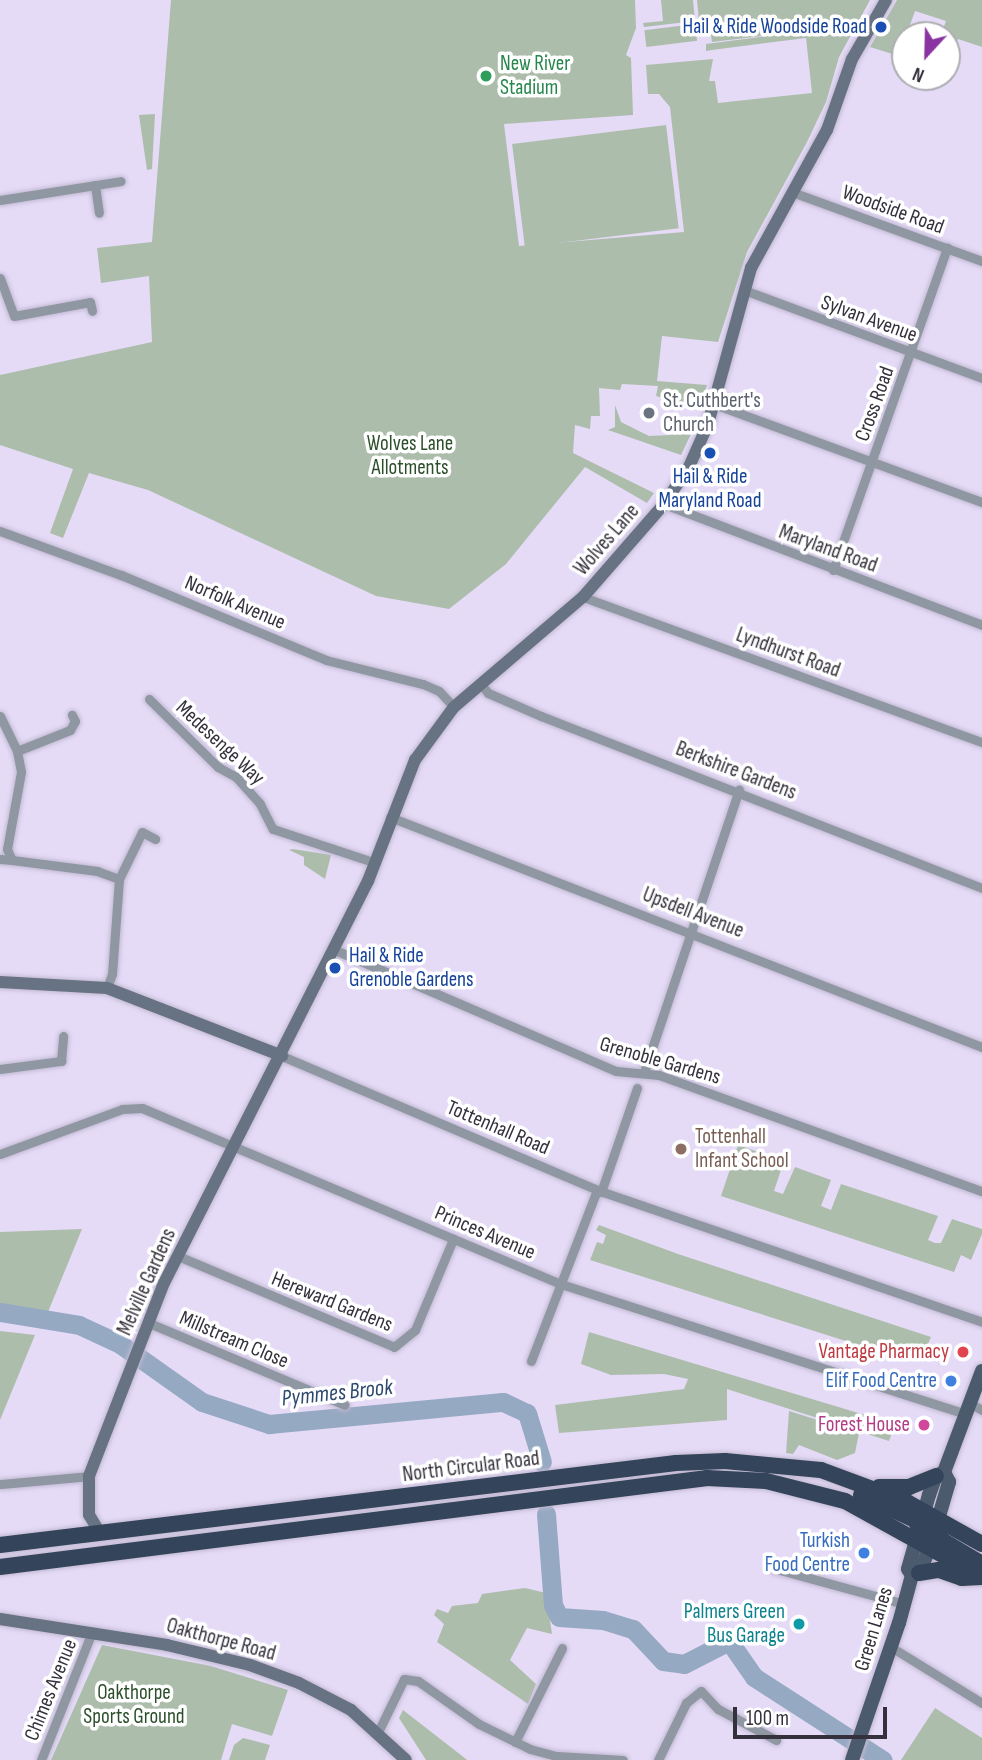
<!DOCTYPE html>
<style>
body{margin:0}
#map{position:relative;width:982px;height:1760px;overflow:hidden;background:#e5dbf7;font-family:"Sofia Sans Condensed",sans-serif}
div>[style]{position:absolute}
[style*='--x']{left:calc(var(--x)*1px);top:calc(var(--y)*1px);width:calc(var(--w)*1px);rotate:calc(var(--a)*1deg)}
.green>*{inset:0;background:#adbdac;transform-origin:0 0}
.river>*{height:19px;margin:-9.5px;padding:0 9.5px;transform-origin:9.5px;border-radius:9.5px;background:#96a9c2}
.roads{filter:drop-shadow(0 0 2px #c2b9d2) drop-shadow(0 0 2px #c2b9d2)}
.street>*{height:9px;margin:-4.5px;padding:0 4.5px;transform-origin:4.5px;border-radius:4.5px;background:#8e97a2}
.secondary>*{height:12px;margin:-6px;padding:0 6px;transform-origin:6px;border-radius:6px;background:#677383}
.primary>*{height:14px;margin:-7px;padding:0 7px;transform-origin:7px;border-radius:7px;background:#4b5a6d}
.highway>*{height:16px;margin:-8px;padding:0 8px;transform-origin:8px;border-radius:8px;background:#34445a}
.dots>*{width:19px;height:19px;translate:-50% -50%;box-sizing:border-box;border:4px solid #fff;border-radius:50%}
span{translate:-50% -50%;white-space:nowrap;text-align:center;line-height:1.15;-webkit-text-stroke:7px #fff;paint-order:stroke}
.transit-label{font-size:21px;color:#164399}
.right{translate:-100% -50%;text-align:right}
.left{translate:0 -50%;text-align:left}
.leisure-label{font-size:21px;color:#27864d}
.street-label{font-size:21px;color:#35313c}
.worship-label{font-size:21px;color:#5b616d}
.park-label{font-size:21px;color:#2c4f2b}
.education-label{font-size:21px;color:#785e54}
.health-label{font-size:21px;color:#be3a42}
.shop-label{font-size:21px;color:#366cbe}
.hotel-label{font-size:21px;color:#b23c85}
.culture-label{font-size:21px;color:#0d838f}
.water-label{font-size:23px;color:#2b486d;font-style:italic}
.north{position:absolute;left:891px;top:21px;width:70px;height:70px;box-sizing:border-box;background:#fff;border:2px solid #aeadb1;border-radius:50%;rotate:202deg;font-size:19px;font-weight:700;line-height:28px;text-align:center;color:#35313c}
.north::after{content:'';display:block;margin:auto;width:24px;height:32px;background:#8a34a1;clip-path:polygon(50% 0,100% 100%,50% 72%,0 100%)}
.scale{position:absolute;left:733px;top:1707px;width:154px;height:32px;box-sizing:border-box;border:4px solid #35313c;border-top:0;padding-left:9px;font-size:21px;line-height:24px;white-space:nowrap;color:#35313c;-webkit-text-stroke:5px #fff;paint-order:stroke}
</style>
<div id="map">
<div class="green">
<i style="clip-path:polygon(171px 0,635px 0,636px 28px,626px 55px,631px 58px,633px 115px,504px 124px,519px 246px,684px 232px,670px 107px,659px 94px,648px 94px,646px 65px,713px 59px,709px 81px,715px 81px,718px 103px,812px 93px,806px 38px,712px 50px,706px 51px,706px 44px,805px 31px,712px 42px,711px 35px,700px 31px,697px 0,870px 0,839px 57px,826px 102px,807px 142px,747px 252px,718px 342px,662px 336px,657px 381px,707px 385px,699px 408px,656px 396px,658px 386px,622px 384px,620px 390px,599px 388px,600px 416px,591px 416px,590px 429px,575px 425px,573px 453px,654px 493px,647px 503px,585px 467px,506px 564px,449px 609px,376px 596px,148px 490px,89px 473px,63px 538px,50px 533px,73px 469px,0 445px,0 375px,152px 342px,149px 276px,101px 283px,97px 248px,152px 242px)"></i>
<i style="clip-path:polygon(661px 0,693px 0,695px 21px,644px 27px,643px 23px,663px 21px)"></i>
<i style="clip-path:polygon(897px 0,982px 0,982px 47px,958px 39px,947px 61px,947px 35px,941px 35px,946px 21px,915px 11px,899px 56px,870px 47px)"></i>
<i style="left:695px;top:24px;width:17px;height:51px;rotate:83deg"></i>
<i style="clip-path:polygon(155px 114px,152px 169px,147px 170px,139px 115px)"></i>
<i style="left:666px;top:125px;width:104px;height:155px;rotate:83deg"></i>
<i style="clip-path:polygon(615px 405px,621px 422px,649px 436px,691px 434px,681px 455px,608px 430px,615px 427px)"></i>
<i style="clip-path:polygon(293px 849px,331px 855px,325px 879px,304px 865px,304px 857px,289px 850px)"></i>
<i style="clip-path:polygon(738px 1145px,784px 1161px,774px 1191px,783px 1194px,795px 1167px,831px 1180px,821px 1206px,831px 1210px,841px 1184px,938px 1216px,928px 1240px,935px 1243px,941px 1243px,952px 1219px,982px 1229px,982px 1234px,971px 1260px,961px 1255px,954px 1272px,721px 1196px)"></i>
<i style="clip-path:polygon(599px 1225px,678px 1254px,931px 1337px,921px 1360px,909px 1361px,590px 1260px,597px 1242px,603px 1244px,606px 1235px,596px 1230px)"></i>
<i style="clip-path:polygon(82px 1229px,48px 1312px,0 1307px,0 1232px)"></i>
<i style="clip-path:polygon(0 1331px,35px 1335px,0 1420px)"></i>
<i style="clip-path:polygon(589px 1332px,895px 1424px,889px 1441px,727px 1389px,727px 1420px,559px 1433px,555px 1405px,684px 1389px,688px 1379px,664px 1374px,611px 1375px,581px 1364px)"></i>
<i style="clip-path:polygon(789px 1411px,859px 1433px,855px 1453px,837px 1460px,799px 1445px,793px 1454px,786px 1453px)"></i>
<i style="clip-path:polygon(525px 1588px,546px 1593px,552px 1634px,527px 1628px,510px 1660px,536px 1684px,528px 1704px,437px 1642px,444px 1624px,434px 1615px,437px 1609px,448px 1613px,452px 1606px,478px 1603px,482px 1594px)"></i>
<i style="clip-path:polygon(102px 1645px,211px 1666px,288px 1690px,272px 1736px,232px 1724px,221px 1760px,51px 1760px)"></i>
<i style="clip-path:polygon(935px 1708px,982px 1738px,982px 1760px,901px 1760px)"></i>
<i style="clip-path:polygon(403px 1710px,466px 1759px,467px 1760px,426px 1760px,399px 1718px)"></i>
<i style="clip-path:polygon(243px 1738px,270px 1745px,265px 1760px,229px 1760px,234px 1745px)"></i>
</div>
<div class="river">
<i style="--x:0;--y:1312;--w:80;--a:9.3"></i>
<i style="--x:79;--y:1325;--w:45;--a:24.9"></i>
<i style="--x:120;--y:1344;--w:100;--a:35.3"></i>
<i style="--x:202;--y:1402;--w:71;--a:18.2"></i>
<i style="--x:269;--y:1424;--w:235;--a:-5.4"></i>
<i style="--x:503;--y:1402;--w:26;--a:25"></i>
<i style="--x:527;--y:1413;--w:51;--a:73"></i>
<i style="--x:546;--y:1514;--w:91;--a:85.6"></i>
<i style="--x:553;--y:1605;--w:13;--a:63"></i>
<i style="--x:559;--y:1617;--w:44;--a:3.9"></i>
<i style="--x:603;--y:1620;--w:31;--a:17"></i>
<i style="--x:633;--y:1629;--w:44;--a:46.8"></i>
<i style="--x:663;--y:1661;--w:21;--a:8"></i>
<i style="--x:684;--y:1664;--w:51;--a:-27.1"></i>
<i style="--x:729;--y:1641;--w:44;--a:55.2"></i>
<i style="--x:754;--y:1677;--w:153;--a:32.8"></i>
</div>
<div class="roads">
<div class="street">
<i style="--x:95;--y:185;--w:28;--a:82"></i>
<i style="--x:792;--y:192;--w:202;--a:20"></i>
<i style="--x:0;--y:200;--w:122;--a:-8.9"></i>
<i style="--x:0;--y:278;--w:40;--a:69.8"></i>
<i style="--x:14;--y:316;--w:77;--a:-10.4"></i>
<i style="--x:90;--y:302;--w:9;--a:77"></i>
<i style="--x:744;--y:290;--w:254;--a:20.3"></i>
<i style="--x:714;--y:404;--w:285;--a:20.1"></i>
<i style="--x:664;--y:504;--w:340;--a:20.8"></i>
<i style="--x:0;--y:531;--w:129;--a:20"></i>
<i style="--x:121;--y:575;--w:222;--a:22.5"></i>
<i style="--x:326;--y:660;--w:100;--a:13.9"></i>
<i style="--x:423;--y:684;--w:17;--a:24"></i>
<i style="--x:439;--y:691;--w:22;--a:47"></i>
<i style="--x:833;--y:570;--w:342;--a:-70.5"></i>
<i style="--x:583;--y:597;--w:425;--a:20"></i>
<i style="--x:480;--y:683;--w:13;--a:51"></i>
<i style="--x:488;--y:693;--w:58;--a:23.5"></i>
<i style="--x:541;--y:716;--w:473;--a:21.3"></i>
<i style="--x:149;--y:699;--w:97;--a:44.6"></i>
<i style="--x:218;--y:767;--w:21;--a:29"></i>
<i style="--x:236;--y:777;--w:36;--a:48"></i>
<i style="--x:260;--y:804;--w:28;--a:63"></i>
<i style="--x:273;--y:829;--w:108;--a:18.3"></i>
<i style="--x:0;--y:716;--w:39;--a:64"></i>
<i style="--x:17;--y:751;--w:21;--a:79"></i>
<i style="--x:21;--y:772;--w:78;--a:100.3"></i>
<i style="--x:7;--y:849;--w:12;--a:66"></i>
<i style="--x:12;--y:860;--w:86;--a:7.4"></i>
<i style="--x:97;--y:871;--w:23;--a:20"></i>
<i style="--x:119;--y:879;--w:95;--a:94.2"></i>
<i style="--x:112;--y:974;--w:15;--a:110"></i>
<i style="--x:17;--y:751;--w:57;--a:-21.6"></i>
<i style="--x:70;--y:730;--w:10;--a:-61"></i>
<i style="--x:75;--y:721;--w:7;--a:-117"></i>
<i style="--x:390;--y:817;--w:635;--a:21.23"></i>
<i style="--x:0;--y:859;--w:12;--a:5"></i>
<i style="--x:119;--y:879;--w:52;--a:-63.9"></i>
<i style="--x:142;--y:832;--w:15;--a:28"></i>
<i style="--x:335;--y:950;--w:306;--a:23.3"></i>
<i style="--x:616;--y:1071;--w:43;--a:5.3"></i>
<i style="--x:659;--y:1075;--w:343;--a:19.8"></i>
<i style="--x:282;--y:1056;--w:342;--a:23"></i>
<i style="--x:597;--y:1190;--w:407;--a:18.9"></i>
<i style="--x:0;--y:1069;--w:62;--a:-7.5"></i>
<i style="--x:61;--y:1061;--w:25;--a:-85"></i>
<i style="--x:644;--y:1072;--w:298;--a:-71.4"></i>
<i style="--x:0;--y:1154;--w:130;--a:-20.2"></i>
<i style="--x:122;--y:1109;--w:20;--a:-3"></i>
<i style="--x:142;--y:1108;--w:454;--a:22.8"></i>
<i style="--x:561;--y:1284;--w:424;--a:17.8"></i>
<i style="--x:601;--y:1192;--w:110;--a:-70.9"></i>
<i style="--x:178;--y:1256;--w:234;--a:22.8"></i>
<i style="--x:394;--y:1347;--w:27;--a:-39"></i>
<i style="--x:415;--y:1330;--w:99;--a:-67.3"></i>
<i style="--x:149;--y:1323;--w:212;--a:22.7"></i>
<i style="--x:531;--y:1361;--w:183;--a:-68.9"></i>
<i style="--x:969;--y:1403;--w:15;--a:28"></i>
<i style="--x:0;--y:1484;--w:89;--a:-5.1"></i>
<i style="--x:773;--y:1568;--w:137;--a:15.3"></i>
<i style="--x:891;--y:1647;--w:107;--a:31.6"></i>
<i style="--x:378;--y:1732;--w:59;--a:-63.9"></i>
<i style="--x:404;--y:1679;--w:14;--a:8"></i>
<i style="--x:418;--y:1681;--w:75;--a:35.2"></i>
<i style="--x:479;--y:1724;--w:57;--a:26.1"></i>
<i style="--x:530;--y:1749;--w:28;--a:15"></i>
<i style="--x:557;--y:1756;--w:66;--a:3.5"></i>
<i style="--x:515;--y:1742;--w:105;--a:-63.4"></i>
<i style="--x:41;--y:1760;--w:138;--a:-68.3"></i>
<i style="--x:658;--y:1760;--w:64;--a:-63.8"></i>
<i style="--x:686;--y:1703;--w:19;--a:-39"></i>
<i style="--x:701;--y:1691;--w:25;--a:47"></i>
<i style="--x:718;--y:1709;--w:66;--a:28.1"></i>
</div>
<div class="secondary">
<i style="--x:0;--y:982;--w:107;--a:3.2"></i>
<i style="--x:107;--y:988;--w:188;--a:21.2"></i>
<i style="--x:100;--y:1533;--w:21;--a:-121"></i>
<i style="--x:89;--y:1515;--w:39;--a:-90"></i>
<i style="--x:89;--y:1476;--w:207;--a:-68.8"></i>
<i style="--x:164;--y:1283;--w:451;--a:-63.1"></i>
<i style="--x:368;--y:881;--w:130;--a:-68.8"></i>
<i style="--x:415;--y:760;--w:66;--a:-53.7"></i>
<i style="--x:454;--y:707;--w:170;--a:-40.5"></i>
<i style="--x:583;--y:597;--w:123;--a:-48.9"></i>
<i style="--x:664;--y:504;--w:45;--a:-56"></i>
<i style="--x:689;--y:467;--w:47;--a:-66.2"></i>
<i style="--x:708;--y:424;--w:162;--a:-74.6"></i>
<i style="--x:751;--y:268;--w:158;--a:-61.2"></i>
<i style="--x:827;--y:130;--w:75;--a:-70.6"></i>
<i style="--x:852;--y:59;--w:68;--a:-60"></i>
<i style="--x:0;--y:1619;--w:169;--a:8.8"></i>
<i style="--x:167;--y:1645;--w:85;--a:13.5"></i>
<i style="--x:250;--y:1665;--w:52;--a:20.2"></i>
<i style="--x:299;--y:1683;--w:59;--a:27.4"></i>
<i style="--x:351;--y:1710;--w:74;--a:42.3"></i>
</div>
<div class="primary">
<i style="--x:913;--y:1575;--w:6;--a:-18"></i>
<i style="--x:919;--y:1573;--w:28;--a:-67"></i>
<i style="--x:930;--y:1547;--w:68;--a:-73.7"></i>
<i style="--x:949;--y:1482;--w:11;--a:-117"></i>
<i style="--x:852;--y:1760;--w:145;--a:-71.1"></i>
<i style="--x:899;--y:1623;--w:50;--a:-74.8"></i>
<i style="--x:912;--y:1575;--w:7;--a:-124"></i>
<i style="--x:908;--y:1569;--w:77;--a:-74.2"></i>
<i style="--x:929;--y:1495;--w:20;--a:-70"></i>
<i style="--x:936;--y:1476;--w:9;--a:-27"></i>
<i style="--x:944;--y:1472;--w:108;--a:-69.4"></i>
</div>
<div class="highway">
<i style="--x:879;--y:1487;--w:30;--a:0"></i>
<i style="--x:909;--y:1487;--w:29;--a:-22"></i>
<i style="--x:861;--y:1495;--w:60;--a:24.8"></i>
<i style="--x:915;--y:1520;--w:27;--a:62"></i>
<i style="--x:924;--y:1512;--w:33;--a:57"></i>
<i style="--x:942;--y:1540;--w:47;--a:31"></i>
<i style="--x:0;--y:1545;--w:681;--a:-6.92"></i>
<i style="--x:676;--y:1463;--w:49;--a:-2.3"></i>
<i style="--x:725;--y:1461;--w:96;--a:5.4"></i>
<i style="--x:821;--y:1470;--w:90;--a:20.3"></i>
<i style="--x:905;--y:1501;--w:88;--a:29.2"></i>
<i style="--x:0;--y:1567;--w:713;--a:-7.17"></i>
<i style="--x:707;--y:1478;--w:59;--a:2.9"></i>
<i style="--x:766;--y:1481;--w:81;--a:14.2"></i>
<i style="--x:845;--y:1501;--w:157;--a:29"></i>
<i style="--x:919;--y:1573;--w:20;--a:-9"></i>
<i style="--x:939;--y:1570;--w:24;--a:19"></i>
<i style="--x:962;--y:1578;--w:19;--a:-3"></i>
</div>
</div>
<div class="dots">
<i style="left:881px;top:27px;background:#1a4fb4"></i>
<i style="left:486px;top:76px;background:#2e9e5b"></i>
<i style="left:649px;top:413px;background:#6b7280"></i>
<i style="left:710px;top:453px;background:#1a4fb4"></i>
<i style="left:335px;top:968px;background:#1a4fb4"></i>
<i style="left:681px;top:1149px;background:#8d6e63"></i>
<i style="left:963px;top:1352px;background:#e0444e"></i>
<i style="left:951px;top:1381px;background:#3f7fe0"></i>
<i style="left:924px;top:1425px;background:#d1479c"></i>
<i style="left:864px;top:1553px;background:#3f7fe0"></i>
<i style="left:799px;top:1624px;background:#0f9aa8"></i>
</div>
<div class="transit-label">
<span class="right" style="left:867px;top:27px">Hail &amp; Ride Woodside Road</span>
<span style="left:710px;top:489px">Hail &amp; Ride<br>Maryland Road</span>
<span class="left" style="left:349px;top:968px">Hail &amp; Ride<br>Grenoble Gardens</span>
</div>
<div class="leisure-label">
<span class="left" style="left:500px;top:76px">New River<br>Stadium</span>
</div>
<div class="street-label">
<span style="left:893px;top:210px;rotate:20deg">Woodside Road</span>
<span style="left:869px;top:319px;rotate:20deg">Sylvan Avenue</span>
<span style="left:875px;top:404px;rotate:-70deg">Cross Road</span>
<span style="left:607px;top:540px;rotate:-49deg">Wolves Lane</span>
<span style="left:828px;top:549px;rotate:20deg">Maryland Road</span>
<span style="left:235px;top:603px;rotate:23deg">Norfolk Avenue</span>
<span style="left:788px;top:653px;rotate:20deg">Lyndhurst Road</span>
<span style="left:220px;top:743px;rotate:43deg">Medesenge Way</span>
<span style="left:736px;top:771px;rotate:21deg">Berkshire Gardens</span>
<span style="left:693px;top:913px;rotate:21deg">Upsdell Avenue</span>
<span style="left:660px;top:1061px;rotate:16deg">Grenoble Gardens</span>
<span style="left:498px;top:1128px;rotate:23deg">Tottenhall Road</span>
<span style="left:485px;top:1233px;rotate:23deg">Princes Avenue</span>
<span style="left:147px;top:1282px;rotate:-66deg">Melville Gardens</span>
<span style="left:332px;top:1302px;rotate:22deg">Hereward Gardens</span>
<span style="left:234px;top:1340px;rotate:23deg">Millstream Close</span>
<span style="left:471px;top:1467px;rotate:-7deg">North Circular Road</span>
<span style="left:874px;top:1629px;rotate:-73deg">Green Lanes</span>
<span style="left:221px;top:1640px;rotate:15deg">Oakthorpe Road</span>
<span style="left:51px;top:1690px;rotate:-68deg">Chimes Avenue</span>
</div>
<div class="worship-label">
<span class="left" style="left:663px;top:413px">St. Cuthbert's<br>Church</span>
</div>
<div class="park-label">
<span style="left:410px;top:456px">Wolves Lane<br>Allotments</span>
<span style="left:134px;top:1705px">Oakthorpe<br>Sports Ground</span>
</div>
<div class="education-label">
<span class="left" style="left:695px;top:1149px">Tottenhall<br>Infant School</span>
</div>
<div class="health-label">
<span class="right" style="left:949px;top:1352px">Vantage Pharmacy</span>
</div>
<div class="shop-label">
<span class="right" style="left:937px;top:1381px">Elif Food Centre</span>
<span class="right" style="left:850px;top:1553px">Turkish<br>Food Centre</span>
</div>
<div class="hotel-label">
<span class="right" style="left:910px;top:1425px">Forest House</span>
</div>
<div class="culture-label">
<span class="right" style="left:785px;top:1624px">Palmers Green<br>Bus Garage</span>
</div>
<div class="water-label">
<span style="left:337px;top:1393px;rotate:-6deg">Pymmes Brook</span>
</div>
<div class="north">N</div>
<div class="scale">100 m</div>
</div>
